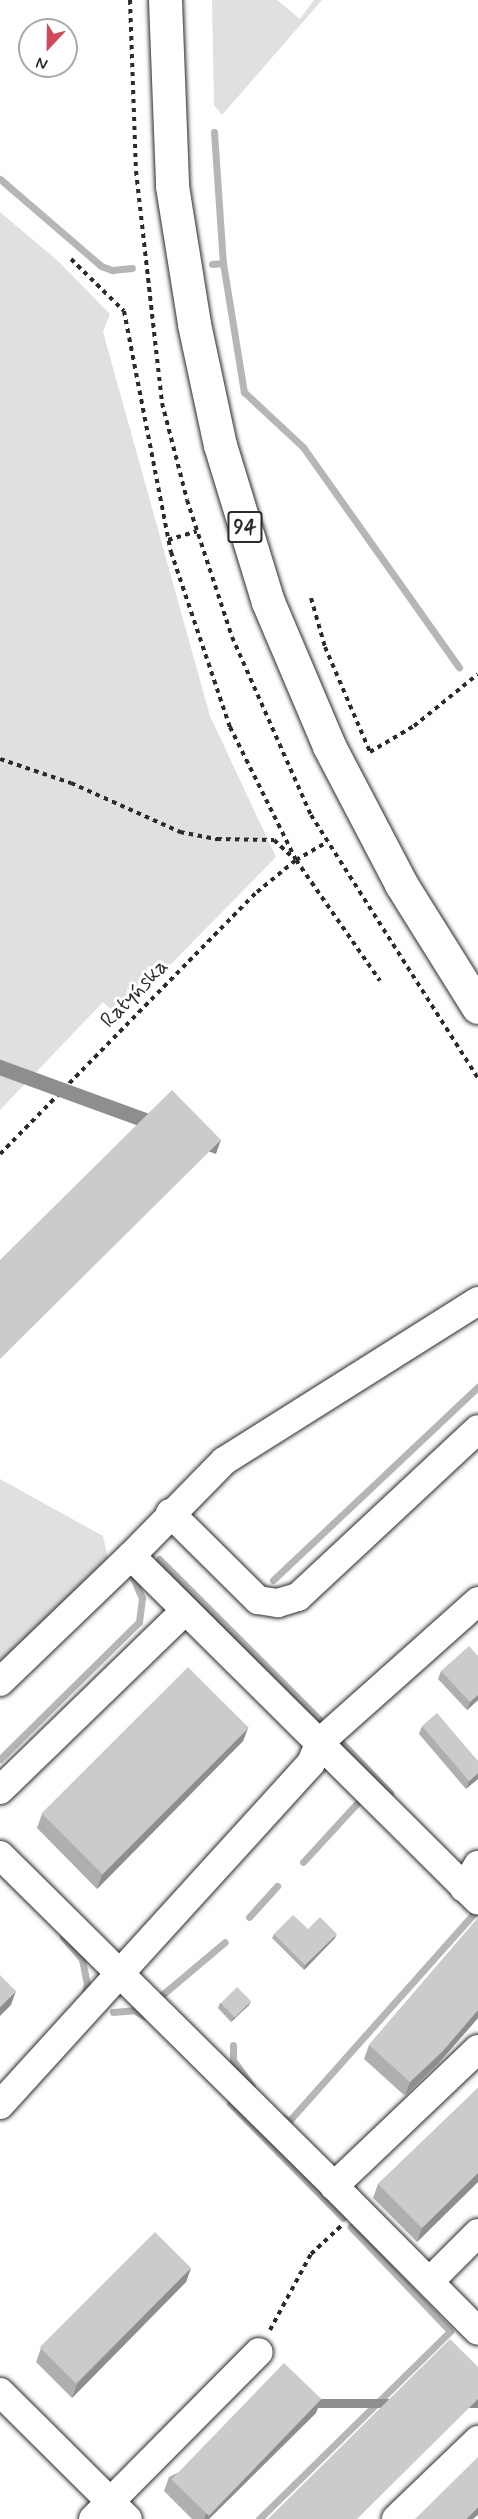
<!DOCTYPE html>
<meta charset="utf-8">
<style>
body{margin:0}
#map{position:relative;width:478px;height:2519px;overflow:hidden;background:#fff;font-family:Mynerve,sans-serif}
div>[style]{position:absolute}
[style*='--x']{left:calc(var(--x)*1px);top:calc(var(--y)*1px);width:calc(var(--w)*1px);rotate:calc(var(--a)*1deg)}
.green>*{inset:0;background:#e0e0e0}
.stream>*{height:7px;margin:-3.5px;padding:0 3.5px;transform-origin:3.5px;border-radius:3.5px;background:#b6b6b6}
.path>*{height:4px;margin-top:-2px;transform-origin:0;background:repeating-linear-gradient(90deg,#2b2b2b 0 4.5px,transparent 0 9px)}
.roads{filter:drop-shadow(0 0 2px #2b2b2b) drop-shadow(0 0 2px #2b2b2b)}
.minor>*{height:28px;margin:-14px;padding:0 14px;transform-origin:14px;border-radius:14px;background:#fff}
.major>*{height:33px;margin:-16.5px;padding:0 16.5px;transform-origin:16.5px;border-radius:16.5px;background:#fff}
.wall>*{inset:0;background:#afafaf}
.shaded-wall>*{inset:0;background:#8e8e8e;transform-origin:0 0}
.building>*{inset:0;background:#cbcbcb;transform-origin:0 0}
span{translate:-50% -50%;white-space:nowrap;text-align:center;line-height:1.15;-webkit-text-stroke:6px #fff;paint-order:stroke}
.shield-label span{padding:2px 4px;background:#fff;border:2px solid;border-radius:4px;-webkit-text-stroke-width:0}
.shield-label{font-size:21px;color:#2b2b2b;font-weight:700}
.street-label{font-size:22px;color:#2b2b2b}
.north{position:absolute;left:18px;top:18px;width:60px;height:60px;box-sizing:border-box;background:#fff;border:2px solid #aaa;border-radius:50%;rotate:202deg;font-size:16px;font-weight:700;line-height:24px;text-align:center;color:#2b2b2b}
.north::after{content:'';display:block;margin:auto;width:21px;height:27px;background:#d1495b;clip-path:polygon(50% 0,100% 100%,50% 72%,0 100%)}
</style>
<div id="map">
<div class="green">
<i style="clip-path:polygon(212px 0,277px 0,300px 19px,314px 0,322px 0,222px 115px,214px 105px)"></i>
<i style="clip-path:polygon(0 212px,58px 261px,110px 314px,103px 332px,210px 716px,276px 857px,119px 1017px,103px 1002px,0 1110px)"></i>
<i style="clip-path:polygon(0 1479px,103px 1536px,108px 1558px,0 1665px)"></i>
</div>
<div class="stream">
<i style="--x:214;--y:132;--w:131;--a:86.1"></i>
<i style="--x:0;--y:179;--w:133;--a:40.7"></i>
<i style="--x:101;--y:266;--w:12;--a:20"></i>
<i style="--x:112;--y:270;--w:20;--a:-6"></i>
<i style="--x:212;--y:264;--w:11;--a:-5"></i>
<i style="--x:223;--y:263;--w:131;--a:80.8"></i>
<i style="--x:244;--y:392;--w:81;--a:43"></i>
<i style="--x:303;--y:447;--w:270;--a:54.7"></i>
<i style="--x:159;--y:1559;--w:228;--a:45"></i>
<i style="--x:273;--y:1580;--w:282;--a:-43.3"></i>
<i style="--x:341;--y:1742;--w:71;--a:46.1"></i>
<i style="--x:0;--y:1759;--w:195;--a:-44.6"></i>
<i style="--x:139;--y:1622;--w:24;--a:-83"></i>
<i style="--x:142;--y:1598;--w:20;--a:-114"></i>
<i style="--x:303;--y:1862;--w:86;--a:-47.4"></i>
<i style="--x:249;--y:1917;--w:42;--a:-47.9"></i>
<i style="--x:63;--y:1937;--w:29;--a:49"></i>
<i style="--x:82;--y:1959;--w:25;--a:79"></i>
<i style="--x:87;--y:1984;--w:12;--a:104"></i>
<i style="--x:162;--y:1995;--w:82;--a:-40.1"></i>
<i style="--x:113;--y:2012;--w:21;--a:-5"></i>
<i style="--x:134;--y:2010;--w:12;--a:31"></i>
<i style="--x:233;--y:2045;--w:15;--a:90"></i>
<i style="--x:233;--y:2060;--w:32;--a:54"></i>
<i style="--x:230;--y:2103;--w:161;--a:45.5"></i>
<i style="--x:282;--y:2117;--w:8;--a:30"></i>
<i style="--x:289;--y:2121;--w:280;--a:-48.3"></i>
<i style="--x:259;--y:2519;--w:268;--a:-44.5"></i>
<i style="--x:450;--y:2331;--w:144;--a:-133.6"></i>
</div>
<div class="path">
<i style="--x:130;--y:0;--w:171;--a:88"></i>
<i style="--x:136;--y:171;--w:233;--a:83.6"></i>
<i style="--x:162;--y:403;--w:100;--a:75.5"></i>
<i style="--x:187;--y:500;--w:144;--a:71.8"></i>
<i style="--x:232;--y:637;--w:195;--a:66.1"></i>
<i style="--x:311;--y:815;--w:312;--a:57.6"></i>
<i style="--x:71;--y:259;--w:74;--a:44.5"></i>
<i style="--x:124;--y:311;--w:246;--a:79"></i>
<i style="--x:171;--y:552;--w:185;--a:71.4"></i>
<i style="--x:230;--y:727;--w:148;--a:63.6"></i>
<i style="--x:296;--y:860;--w:147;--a:55.2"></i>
<i style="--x:168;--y:540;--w:30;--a:-17"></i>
<i style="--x:311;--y:598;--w:51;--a:74.1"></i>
<i style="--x:325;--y:647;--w:114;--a:66.8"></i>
<i style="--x:370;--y:752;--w:51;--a:-30.6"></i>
<i style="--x:414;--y:726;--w:82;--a:-39.1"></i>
<i style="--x:0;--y:759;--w:75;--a:18.7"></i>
<i style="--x:71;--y:783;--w:120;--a:24.2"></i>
<i style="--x:180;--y:832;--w:38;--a:11"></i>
<i style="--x:217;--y:839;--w:57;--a:1"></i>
<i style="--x:274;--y:840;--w:26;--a:43"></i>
<i style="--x:0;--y:1154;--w:367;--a:-45.6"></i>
<i style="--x:257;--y:892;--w:50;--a:-39.4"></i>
<i style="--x:296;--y:860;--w:36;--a:-30"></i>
<i style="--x:270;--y:2330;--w:86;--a:-61.7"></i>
<i style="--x:311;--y:2254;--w:41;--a:-43"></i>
</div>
<div class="roads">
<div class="minor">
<i style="--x:170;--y:1513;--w:124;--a:44.7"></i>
<i style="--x:258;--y:1600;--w:20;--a:9"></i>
<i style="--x:278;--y:1603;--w:21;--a:-17"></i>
<i style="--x:298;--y:1597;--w:246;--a:-43"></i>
<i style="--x:131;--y:1556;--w:133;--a:-45.6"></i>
<i style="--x:224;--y:1461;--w:300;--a:-32.2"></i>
<i style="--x:0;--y:1682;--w:182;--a:-43.9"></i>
<i style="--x:131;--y:1556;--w:489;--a:44.8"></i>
<i style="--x:0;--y:1790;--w:256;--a:-44.1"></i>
<i style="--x:0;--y:1855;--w:470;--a:44.7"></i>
<i style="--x:464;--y:1888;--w:27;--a:-59"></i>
<i style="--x:478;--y:2049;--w:199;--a:136.4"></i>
<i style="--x:334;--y:2186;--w:204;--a:45.2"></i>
<i style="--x:0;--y:2105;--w:462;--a:-47.7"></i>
<i style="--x:311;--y:1763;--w:23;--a:-67"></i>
<i style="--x:320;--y:1742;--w:212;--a:-41.7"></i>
<i style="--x:430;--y:2281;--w:68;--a:-45"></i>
<i style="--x:0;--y:2392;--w:180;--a:44.8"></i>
<i style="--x:93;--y:2519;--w:235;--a:-45.2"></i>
<i style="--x:396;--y:2519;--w:114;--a:-43.9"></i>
</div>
<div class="major">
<i style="--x:165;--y:0;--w:186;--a:87.8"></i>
<i style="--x:172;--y:186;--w:140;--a:80.9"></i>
<i style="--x:194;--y:324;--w:124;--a:77.9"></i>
<i style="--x:220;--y:445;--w:164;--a:73"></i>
<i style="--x:268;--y:602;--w:156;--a:67"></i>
<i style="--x:329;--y:746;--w:156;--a:62.4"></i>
<i style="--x:401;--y:884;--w:145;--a:58"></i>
</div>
</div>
<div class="wall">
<i style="clip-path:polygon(478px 1656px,478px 1700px,467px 1710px,438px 1679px,441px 1671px)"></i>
<i style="clip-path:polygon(422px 1726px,478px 1761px,466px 1789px,419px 1734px)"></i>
<i style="clip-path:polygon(248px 1728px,243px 1741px,97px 1889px,37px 1828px,42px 1814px)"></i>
<i style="clip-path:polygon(478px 1918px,478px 2018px,438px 2064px,405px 2096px,364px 2059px,369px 2045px)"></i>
<i style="clip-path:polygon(308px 1929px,335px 1938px,304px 1970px,272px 1938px,274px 1934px)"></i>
<i style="clip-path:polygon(220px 2003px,249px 2005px,231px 2022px,218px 2008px)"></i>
<i style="clip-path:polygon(478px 2088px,478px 2182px,417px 2242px,373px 2198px,378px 2184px)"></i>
<i style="clip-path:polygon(191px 2268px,186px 2282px,72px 2398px,36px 2362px,41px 2348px)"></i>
<i style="clip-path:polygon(321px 2399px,316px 2413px,209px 2519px,192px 2519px,164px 2491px,169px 2477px)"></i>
</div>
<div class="shaded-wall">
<i style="left:221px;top:1140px;width:15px;height:311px;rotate:110deg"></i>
<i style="clip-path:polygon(478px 1695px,478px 1700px,467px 1710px,470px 1702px)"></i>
<i style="clip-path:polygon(248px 1728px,243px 1741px,97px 1889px,102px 1875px)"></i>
<i style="clip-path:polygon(478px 1773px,478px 1779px,466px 1789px,469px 1781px)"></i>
<i style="clip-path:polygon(337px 1934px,335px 1938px,304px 1970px,305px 1965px)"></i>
<i style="clip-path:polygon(16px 1991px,11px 2005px,0 2016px,0 2007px)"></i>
<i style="clip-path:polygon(251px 2001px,249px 2005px,231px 2022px,233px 2018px)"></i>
<i style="clip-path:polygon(478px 2010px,478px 2018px,438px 2064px,405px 2096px,410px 2082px)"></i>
<i style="clip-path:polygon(478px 2173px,478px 2182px,417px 2242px,422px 2228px)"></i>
<i style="clip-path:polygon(191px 2268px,186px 2282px,72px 2398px,77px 2384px)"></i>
<i style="clip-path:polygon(321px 2399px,316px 2413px,209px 2519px,204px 2519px,206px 2514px)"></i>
<i style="left:478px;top:2399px;width:9px;height:170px;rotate:90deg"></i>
<i style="clip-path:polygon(478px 2507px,478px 2515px,473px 2519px,466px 2519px)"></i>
</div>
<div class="building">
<i style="clip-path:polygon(172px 1090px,221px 1140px,0 1359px,0 1260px)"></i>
<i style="clip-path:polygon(469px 1646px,478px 1656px,478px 1695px,470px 1702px,441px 1671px)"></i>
<i style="left:188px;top:1667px;width:86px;height:207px;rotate:45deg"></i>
<i style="clip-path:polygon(437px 1713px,478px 1761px,478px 1773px,469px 1781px,422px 1726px)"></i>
<i style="clip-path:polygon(293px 1915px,308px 1929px,320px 1917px,337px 1934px,305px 1965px,274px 1934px)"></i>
<i style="clip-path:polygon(478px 1918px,478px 2010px,443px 2051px,410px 2082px,369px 2045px)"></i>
<i style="clip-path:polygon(0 1975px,16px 1991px,0 2007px)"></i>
<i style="left:237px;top:1987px;width:20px;height:23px;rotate:45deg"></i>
<i style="clip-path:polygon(478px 2088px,478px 2173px,422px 2228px,378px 2184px)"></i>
<i style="left:155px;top:2232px;width:51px;height:163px;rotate:45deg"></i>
<i style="clip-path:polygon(450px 2339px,478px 2367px,478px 2399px,357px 2519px,268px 2519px)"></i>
<i style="left:284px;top:2363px;width:52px;height:162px;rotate:44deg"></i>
<i style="clip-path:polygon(478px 2457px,478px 2507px,466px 2519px,415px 2519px)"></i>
</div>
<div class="shield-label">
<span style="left:245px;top:527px">94</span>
</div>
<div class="street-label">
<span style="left:135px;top:994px;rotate:-46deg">Ratyńska</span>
</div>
<div class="north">N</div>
</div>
